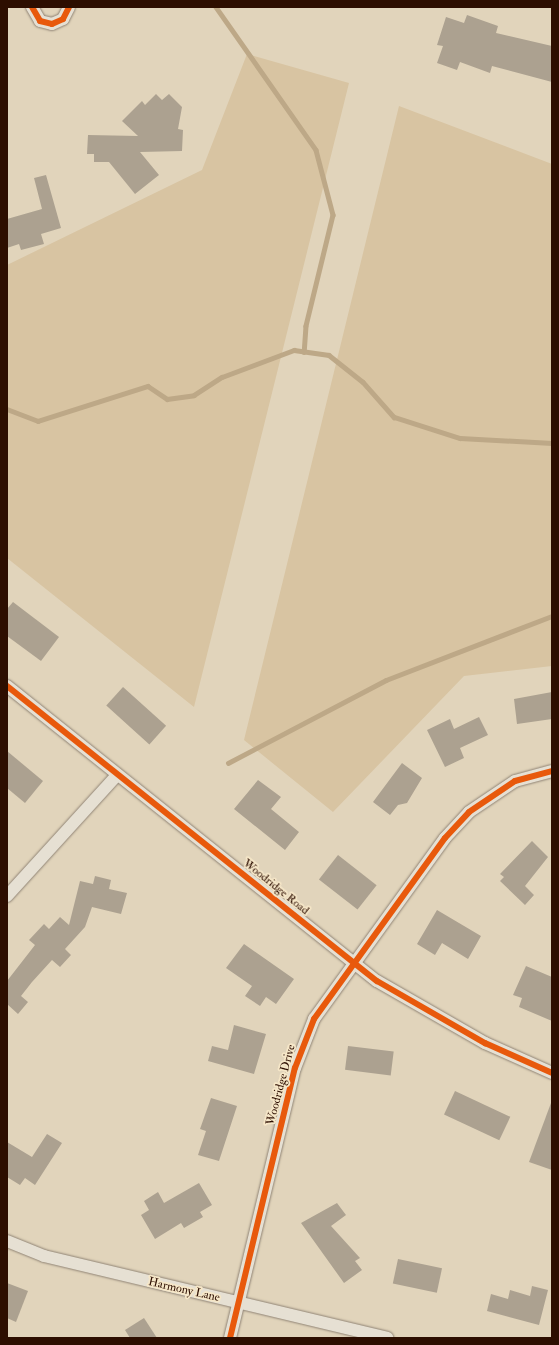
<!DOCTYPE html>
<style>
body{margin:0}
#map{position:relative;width:559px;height:1345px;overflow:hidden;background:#e1d4bb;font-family:"IM FELL Double Pica",serif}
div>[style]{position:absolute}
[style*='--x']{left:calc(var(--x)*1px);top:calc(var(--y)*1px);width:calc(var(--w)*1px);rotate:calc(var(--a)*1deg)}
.green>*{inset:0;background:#d8c4a2}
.stream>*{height:4.5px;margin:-2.25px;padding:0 2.25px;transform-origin:2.25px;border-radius:2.25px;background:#bda887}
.building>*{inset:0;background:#aca190;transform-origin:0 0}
.roads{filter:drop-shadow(0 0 1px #908475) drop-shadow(0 0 1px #908475)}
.minor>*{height:12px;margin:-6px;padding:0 6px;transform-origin:6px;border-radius:6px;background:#e6e0d3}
.cycleway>*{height:6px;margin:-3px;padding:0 3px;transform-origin:3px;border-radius:3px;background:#e8590c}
span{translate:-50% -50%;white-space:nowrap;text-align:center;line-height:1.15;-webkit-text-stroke:3.5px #f6e7c8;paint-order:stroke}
.street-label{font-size:12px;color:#2d0e00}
.frame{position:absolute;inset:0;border:8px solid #2d0e00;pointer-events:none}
</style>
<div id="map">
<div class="green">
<i style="clip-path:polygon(247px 54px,349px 83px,194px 707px,7px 558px,7px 265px,202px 170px)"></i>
<i style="clip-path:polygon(399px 106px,552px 164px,552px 666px,464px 676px,333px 812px,244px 740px)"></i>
</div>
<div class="stream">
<i style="--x:216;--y:7;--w:174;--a:55"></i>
<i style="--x:316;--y:150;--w:67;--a:75.3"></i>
<i style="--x:333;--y:215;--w:114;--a:103.7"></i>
<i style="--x:306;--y:326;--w:26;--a:94"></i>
<i style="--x:7;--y:409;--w:33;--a:21"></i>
<i style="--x:38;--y:421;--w:115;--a:-17.7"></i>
<i style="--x:148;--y:386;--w:23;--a:34"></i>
<i style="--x:167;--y:399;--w:27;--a:-8"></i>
<i style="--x:194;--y:395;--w:33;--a:-33"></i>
<i style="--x:222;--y:377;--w:77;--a:-20.6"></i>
<i style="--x:294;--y:350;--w:35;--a:8"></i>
<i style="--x:329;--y:355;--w:43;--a:38.5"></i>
<i style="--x:363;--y:382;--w:47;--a:48.5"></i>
<i style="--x:394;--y:417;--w:69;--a:17.7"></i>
<i style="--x:460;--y:438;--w:92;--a:3.1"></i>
<i style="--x:228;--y:763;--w:178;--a:-27.7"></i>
<i style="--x:386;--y:680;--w:178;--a:-21.1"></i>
</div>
<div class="building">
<i style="clip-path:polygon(467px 15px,498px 26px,496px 33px,552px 46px,552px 82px,492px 66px,490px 73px,460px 62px,457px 70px,437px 63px,443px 46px,437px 45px,446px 17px,464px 23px)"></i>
<i style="clip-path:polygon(156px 94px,162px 100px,169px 94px,182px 107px,178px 129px,183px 130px,182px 151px,140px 152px,159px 175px,135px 194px,109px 162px,94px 162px,94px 154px,87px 154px,88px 135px,138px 136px,122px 121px,142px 101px,145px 105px)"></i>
<i style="clip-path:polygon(46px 175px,61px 228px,41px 234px,44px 244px,21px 250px,19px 244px,7px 248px,7px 219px,42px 209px,34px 178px)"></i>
<i style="clip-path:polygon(13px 602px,59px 637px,41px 661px,7px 636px,7px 609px)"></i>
<i style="left:123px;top:687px;width:58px;height:25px;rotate:42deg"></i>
<i style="clip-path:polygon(552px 692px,552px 719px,517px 724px,514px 699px)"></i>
<i style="clip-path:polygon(479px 717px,488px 735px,460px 748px,464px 758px,445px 767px,427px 730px,450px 719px,454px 729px)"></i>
<i style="clip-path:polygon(7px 751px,43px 781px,25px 803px,7px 788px)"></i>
<i style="clip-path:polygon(402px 763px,422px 778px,407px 803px,398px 805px,390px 815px,373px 802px)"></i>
<i style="clip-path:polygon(258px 780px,281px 797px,271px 809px,299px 832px,285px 850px,234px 809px)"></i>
<i style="clip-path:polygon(532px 841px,548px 857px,525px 886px,534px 895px,525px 905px,500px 881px,504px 877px,500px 874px)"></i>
<i style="left:338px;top:855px;width:49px;height:31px;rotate:38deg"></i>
<i style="clip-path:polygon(95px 876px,111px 880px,109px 889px,127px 893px,121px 914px,92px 907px,85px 927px,65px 949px,71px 955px,60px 967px,52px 960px,32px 982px,21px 996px,28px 1002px,18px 1014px,7px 1004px,7px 981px,35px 945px,29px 940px,44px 924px,49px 929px,60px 917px,69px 925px,80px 881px,93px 884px)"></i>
<i style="clip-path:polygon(437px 910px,481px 936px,468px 959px,442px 943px,435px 955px,417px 944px)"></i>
<i style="clip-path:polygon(244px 944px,294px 979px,276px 1004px,266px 997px,260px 1006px,245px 996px,252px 986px,226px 968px)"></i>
<i style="clip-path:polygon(526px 966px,552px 977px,552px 1021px,519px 1007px,522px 998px,513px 995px)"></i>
<i style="clip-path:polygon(234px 1025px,266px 1034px,254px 1074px,208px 1061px,212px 1046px,228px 1050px)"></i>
<i style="left:348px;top:1046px;width:46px;height:24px;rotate:7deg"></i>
<i style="left:455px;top:1091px;width:61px;height:26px;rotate:25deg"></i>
<i style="clip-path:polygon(211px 1098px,237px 1106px,219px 1161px,198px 1155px,206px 1131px,200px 1129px)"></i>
<i style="clip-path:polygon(551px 1103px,552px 1103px,552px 1170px,529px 1162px)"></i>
<i style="clip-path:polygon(47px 1134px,62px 1143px,35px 1185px,25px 1178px,20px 1185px,7px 1177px,7px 1142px,32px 1157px)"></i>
<i style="clip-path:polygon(199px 1183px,212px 1205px,200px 1212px,203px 1217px,184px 1228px,181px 1223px,155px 1239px,141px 1215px,149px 1210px,144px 1201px,158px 1192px,164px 1203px)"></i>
<i style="clip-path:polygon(337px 1203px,346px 1215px,331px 1226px,360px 1258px,355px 1261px,362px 1270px,344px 1283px,301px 1223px)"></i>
<i style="left:398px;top:1259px;width:45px;height:25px;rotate:12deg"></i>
<i style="clip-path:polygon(7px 1283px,28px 1291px,16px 1322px,7px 1318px)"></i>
<i style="clip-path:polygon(532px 1286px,548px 1290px,539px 1325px,487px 1311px,491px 1294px,508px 1299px,510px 1290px,530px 1296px)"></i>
<i style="clip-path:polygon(144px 1318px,157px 1338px,130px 1338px,125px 1330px)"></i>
</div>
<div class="roads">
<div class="minor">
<i style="--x:32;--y:7;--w:16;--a:60"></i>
<i style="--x:40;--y:21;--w:12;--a:14"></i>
<i style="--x:52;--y:24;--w:12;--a:-24"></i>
<i style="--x:63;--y:19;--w:13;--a:-63"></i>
<i style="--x:7;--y:686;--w:473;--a:38.6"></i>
<i style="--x:377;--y:981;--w:125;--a:29.9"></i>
<i style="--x:485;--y:1043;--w:73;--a:24.1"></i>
<i style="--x:7;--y:896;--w:164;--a:-47.7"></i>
<i style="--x:7;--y:1241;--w:40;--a:22"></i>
<i style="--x:44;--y:1256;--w:353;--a:13.4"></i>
<i style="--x:230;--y:1338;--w:278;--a:-76.5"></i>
<i style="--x:295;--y:1068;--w:53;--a:-68.8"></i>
<i style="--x:314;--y:1019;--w:223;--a:-54.1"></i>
<i style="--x:445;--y:838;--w:35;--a:-47"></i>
<i style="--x:469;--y:812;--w:55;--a:-34"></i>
<i style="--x:515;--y:781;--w:38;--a:-15"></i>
</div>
</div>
<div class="cycleway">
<i style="--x:32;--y:7;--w:16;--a:60"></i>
<i style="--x:40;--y:21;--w:12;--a:14"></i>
<i style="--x:52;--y:24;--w:12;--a:-24"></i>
<i style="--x:63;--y:19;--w:13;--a:-63"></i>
<i style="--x:7;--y:686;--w:473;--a:38.6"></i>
<i style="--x:377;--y:981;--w:125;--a:29.9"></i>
<i style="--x:485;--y:1043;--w:73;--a:24.1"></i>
<i style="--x:230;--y:1338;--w:278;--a:-76.5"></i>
<i style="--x:295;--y:1068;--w:53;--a:-68.8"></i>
<i style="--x:314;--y:1019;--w:223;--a:-54.1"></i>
<i style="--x:445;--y:838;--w:35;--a:-47"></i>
<i style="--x:469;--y:812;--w:55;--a:-34"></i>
<i style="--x:515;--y:781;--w:38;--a:-15"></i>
</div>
<div class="street-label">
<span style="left:276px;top:887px;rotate:39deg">Woodridge Road</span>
<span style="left:281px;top:1085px;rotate:-75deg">Woodridge Drive</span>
<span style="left:184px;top:1290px;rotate:13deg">Harmony Lane</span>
</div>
<div class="frame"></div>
</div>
